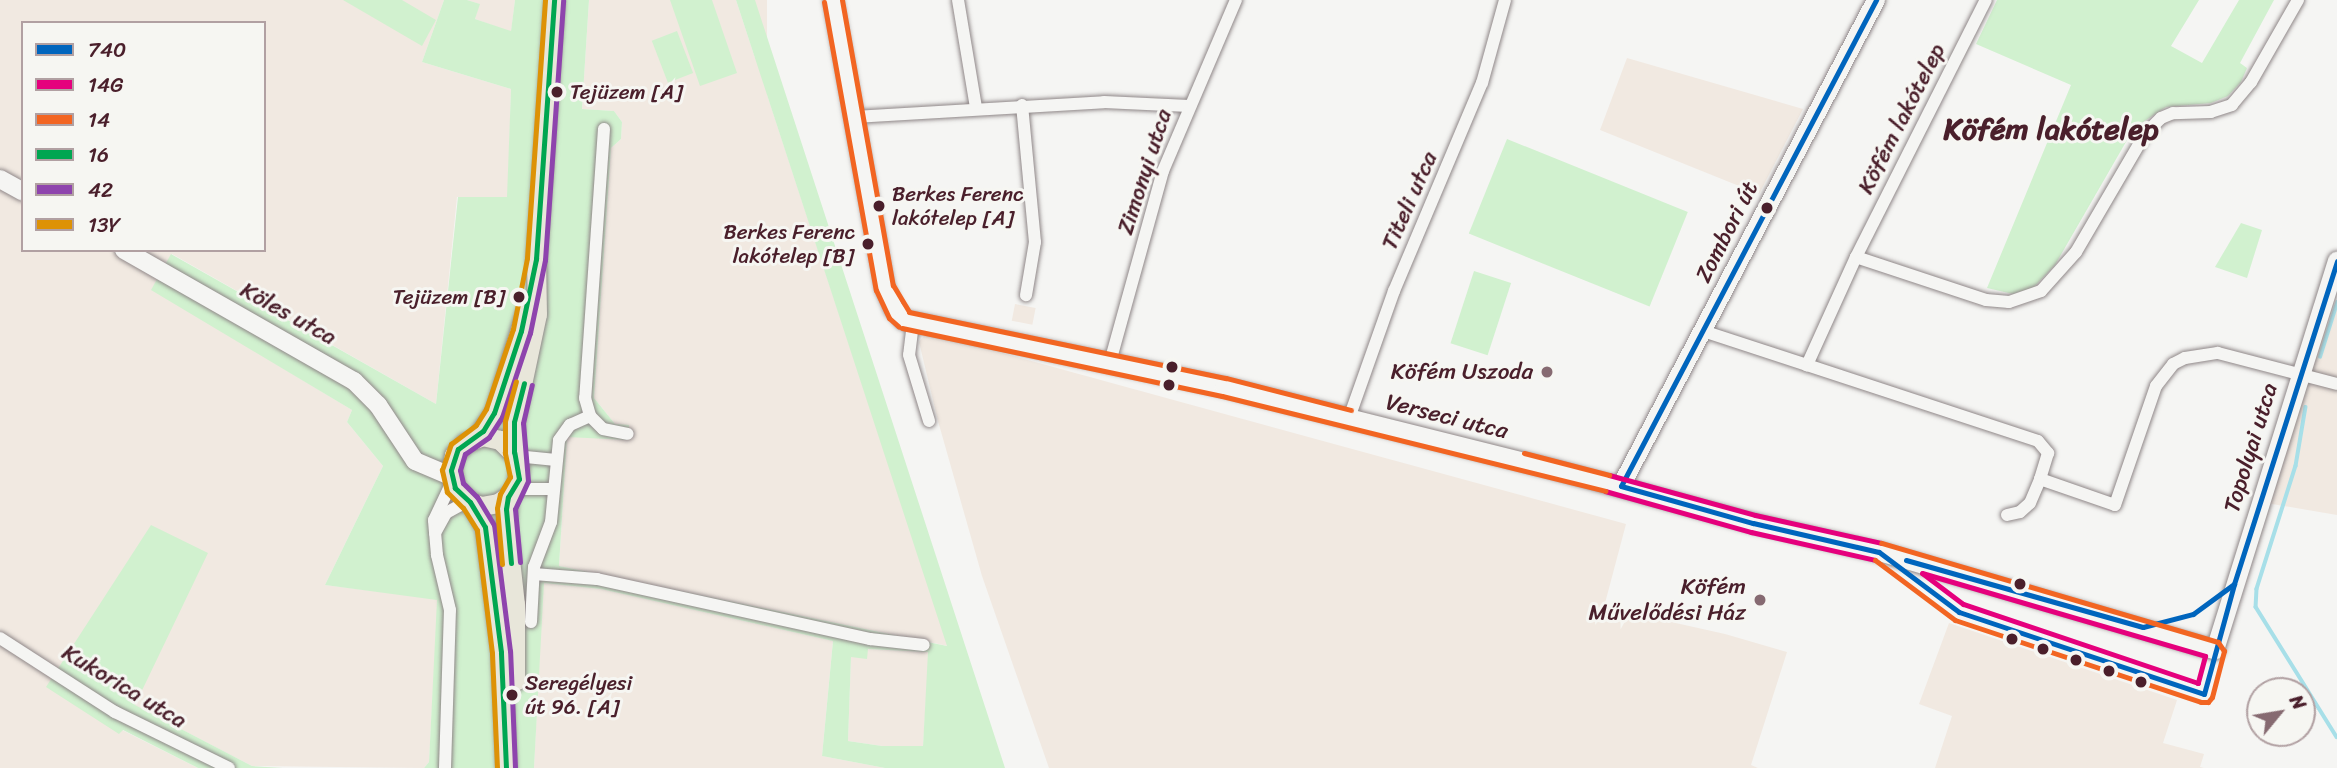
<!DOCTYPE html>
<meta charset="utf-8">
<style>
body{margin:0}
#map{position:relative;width:2337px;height:768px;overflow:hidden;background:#f5f5f3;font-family:Sriracha,sans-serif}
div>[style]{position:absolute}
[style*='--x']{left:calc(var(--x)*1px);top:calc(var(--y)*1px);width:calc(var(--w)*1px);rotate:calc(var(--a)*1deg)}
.built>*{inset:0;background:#f1e9e1;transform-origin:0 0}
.green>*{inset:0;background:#d1f1cf;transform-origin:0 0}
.stream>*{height:3.5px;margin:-1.75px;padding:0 1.75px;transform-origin:1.75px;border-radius:1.75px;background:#a7dfe8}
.roads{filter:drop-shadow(0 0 2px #8f8788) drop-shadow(0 0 2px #8f8788)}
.street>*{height:12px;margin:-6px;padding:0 6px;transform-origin:6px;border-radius:6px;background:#f5f5f3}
.secondary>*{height:18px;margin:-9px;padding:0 9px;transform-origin:9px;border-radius:9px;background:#f5f5f3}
.primary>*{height:19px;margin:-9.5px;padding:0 9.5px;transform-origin:9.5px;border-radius:9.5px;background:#e8e6da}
.bus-1>*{height:5px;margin:-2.5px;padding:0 2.5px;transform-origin:2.5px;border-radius:2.5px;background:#0065bd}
.bus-2>*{height:5px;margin:-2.5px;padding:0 2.5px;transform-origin:2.5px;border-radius:2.5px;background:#e5007d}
.bus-3>*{height:5px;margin:-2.5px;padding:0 2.5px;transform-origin:2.5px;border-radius:2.5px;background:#f26522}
.bus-4>*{height:5px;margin:-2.5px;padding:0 2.5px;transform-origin:2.5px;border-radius:2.5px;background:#00a651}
.bus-5>*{height:5px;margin:-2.5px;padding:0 2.5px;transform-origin:2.5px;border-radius:2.5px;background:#8e44ad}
.bus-6>*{height:5px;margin:-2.5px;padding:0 2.5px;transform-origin:2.5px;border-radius:2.5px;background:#dd9206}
.dots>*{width:19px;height:19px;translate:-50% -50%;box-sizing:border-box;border:4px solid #f6f6f2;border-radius:50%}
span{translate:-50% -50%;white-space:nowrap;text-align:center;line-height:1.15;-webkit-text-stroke:6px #f6f6f2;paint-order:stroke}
.bus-label{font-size:21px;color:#4a1f2b}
.left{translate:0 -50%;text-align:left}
.right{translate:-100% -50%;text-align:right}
.street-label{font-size:23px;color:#4a1f2b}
.poi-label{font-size:23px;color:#4a1f2b}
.district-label{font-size:30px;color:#4a1f2b;font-weight:700}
.legend{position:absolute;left:21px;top:21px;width:245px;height:231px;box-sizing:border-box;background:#f6f6f2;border:2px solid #b1a0a2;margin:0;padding:9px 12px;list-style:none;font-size:21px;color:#4a1f2b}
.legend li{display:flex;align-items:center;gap:14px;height:35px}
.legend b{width:35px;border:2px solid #b1a0a2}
.north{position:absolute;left:2246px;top:677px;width:70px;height:70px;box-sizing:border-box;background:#f6f6f2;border:2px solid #b1a0a2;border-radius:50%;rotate:60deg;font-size:19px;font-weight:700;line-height:28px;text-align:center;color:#4a1f2b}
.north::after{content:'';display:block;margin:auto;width:24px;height:32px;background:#866a71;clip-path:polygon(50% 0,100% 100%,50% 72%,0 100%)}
</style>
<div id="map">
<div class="built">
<i style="clip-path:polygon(evenodd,0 0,444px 0,422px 62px,511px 89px,508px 197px,457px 197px,436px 404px,172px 254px,152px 289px,352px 410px,347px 422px,383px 466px,325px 585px,438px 599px,429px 762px,424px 768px,252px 766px,134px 705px,207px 553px,119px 734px,122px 730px,198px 768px,0 768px,0 0,23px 23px,264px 23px,264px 250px,23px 250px,23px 23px)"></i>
<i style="clip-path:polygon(467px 0,515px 0,511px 32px,475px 19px,479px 4px)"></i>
<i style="clip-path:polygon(589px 0,736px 0,948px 646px,559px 566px,567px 436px,628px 440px,594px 398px,611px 148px,621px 139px,622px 122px,614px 111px,582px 109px)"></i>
<i style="left:755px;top:0;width:12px;height:808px"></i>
<i style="clip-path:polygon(1627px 58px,1803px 109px,1759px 194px,1600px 130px)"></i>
<i style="clip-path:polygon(2337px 303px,2337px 515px,2255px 501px)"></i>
<i style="left:1015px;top:304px;width:21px;height:17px;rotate:11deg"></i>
<i style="clip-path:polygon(933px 334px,1626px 524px,1604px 607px,1725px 634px,1787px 652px,1751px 765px,1758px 768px,1049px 768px,982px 576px,938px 421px,919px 342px,924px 336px)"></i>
<i style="clip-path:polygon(543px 583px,601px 589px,833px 641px,822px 756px,885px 768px,534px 768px)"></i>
<i style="clip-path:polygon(1949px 623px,2177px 700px,2163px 743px,2204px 754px,2200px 767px,2204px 768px,1935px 768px,1952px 716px,1919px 704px)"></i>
<i style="clip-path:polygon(867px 649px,929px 652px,923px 746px,882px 746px,848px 741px,851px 656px)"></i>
</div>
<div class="green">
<i style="clip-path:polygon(343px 0,402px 0,436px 20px,422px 46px)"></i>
<i style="clip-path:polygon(evenodd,444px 0,467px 0,480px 4px,475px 19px,511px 31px,515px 0,589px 0,582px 109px,614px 111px,622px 122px,621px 139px,611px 148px,594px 398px,615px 424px,629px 425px,628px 440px,567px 437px,559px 566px,947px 646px,736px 0,755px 0,1005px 768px,885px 768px,822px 756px,833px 641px,601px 589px,544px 583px,534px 768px,424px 768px,429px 762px,437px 600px,325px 585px,383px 466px,347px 422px,352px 410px,151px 290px,171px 254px,436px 404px,458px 197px,507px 197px,511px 89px,422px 62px,444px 0,868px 649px,928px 652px,923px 746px,882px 746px,848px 741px,851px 657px,867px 659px,868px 649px)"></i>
<i style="clip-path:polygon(670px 0,712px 0,737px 73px,700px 86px)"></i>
<i style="clip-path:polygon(1997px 0,2199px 0,2171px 46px,2202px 63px,2239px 0,2274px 0,2240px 63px,2247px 68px,2241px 82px,2228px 96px,2211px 103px,2166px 107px,2134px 128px,2055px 265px,2034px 287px,2013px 294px,1987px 288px,2071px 85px,1976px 44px)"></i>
<i style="left:677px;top:31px;width:45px;height:27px;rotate:69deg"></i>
<i style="left:1507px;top:139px;width:195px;height:102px;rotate:22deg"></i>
<i style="clip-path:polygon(2241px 223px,2262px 230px,2247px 278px,2215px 267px)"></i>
<i style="left:1474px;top:271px;width:39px;height:76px;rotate:18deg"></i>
<i style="clip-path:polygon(151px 525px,208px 553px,135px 705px,252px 766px,283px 768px,198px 768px,123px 730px,119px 734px,46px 687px)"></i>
</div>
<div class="stream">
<i style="--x:2320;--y:357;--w:57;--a:-72.5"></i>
<i style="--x:2306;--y:407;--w:60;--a:99.6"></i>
<i style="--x:2296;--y:466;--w:129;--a:107.6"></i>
<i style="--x:2257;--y:589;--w:18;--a:93"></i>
<i style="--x:2256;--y:607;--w:153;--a:58.1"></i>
</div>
<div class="roads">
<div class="street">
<i style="--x:958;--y:0;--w:109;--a:80.5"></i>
<i style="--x:2298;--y:0;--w:95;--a:119.8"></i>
<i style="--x:2251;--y:82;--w:30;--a:130"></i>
<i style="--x:2232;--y:105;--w:22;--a:162"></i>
<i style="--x:2211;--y:112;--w:38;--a:178"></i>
<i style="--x:2173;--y:113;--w:13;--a:157"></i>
<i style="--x:2161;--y:118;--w:23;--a:135"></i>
<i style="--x:2145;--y:134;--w:137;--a:120.3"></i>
<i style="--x:2076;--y:252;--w:52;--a:131.9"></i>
<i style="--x:2041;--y:291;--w:34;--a:161"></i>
<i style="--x:2009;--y:302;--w:23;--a:-175"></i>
<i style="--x:1986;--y:300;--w:137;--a:-161.7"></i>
<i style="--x:1856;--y:257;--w:119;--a:114.4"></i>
<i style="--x:1807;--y:365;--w:243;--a:18.2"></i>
<i style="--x:2038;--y:441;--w:16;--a:50"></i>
<i style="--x:2048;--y:453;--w:27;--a:107"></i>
<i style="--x:2040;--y:479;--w:79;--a:19.1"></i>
<i style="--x:2115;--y:505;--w:126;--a:-71"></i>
<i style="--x:2156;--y:386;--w:28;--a:-52"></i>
<i style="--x:2173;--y:364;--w:13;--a:-27"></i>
<i style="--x:2185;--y:358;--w:33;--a:-9"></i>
<i style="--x:2218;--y:353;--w:123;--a:14.6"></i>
<i style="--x:1022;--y:105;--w:138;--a:84.6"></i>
<i style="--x:1035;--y:242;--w:54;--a:99.6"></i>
<i style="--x:854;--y:117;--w:250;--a:-3.4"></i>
<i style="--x:1104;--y:102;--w:85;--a:2.7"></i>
<i style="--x:604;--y:129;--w:270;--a:94"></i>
<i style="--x:585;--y:398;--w:19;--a:74"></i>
<i style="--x:590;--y:416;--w:18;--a:45"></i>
<i style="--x:603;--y:429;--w:25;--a:11"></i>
<i style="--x:1856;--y:257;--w:288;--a:-63.2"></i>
<i style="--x:913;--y:323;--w:32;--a:97"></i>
<i style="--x:909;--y:355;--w:69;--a:73.1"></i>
<i style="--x:1703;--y:331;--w:109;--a:18.1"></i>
<i style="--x:1110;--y:362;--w:198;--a:-74.5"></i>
<i style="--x:1163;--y:171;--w:186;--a:-66.9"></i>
<i style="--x:1349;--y:418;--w:135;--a:-70.5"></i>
<i style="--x:1394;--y:291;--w:226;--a:-67.1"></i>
<i style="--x:1482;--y:83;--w:86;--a:-74.5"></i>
<i style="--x:516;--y:456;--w:40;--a:5.7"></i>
<i style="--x:515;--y:489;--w:39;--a:0"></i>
<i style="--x:2007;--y:515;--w:13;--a:-13"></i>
<i style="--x:2020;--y:512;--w:13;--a:-42"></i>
<i style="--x:2030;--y:503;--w:26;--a:-67"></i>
<i style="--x:435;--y:533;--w:23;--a:-61"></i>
<i style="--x:446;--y:513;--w:25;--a:-29"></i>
<i style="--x:534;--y:574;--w:63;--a:4.5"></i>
<i style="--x:597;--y:579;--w:280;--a:12.4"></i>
<i style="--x:870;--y:639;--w:54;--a:6.3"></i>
<i style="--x:531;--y:622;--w:55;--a:-86.9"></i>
<i style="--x:534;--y:567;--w:48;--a:-69.3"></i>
<i style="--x:551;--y:522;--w:82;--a:-84.4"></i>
<i style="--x:559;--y:440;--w:19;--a:-54"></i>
<i style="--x:570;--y:425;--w:22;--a:-24"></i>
<i style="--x:0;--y:638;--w:137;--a:32.8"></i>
<i style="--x:115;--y:712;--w:127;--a:26.2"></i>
<i style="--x:445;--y:768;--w:158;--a:-88.2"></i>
<i style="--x:450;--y:610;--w:57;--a:-103.3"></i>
<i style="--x:437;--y:555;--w:35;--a:-95"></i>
<i style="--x:434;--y:520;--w:42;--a:-64.7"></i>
</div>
<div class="secondary">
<i style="--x:833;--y:0;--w:293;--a:79.8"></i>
<i style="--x:885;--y:288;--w:23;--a:67"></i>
<i style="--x:894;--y:309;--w:15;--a:48"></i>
<i style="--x:904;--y:320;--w:327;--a:11.8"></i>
<i style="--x:1224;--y:387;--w:342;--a:14"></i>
<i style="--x:1556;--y:470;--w:204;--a:15.1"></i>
<i style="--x:1753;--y:523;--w:129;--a:13"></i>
<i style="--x:1879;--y:552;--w:350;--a:16.3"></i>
<i style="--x:2215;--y:650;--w:408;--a:-72.6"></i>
<i style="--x:0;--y:179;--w:26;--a:29"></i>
<i style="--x:124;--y:250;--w:265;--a:29.7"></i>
<i style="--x:354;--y:381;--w:34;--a:45"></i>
<i style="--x:378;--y:405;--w:67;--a:56.5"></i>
<i style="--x:415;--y:461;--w:39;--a:23"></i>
<i style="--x:1621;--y:486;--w:549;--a:-62.31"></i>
</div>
<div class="primary">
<i style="--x:477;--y:437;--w:29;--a:-55"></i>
<i style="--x:494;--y:413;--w:107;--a:-72.6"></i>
<i style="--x:514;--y:452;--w:30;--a:-90"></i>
<i style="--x:514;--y:422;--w:110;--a:-78"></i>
<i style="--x:537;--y:314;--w:55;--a:-91"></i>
<i style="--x:536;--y:259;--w:260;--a:-86"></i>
<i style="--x:508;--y:497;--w:26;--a:94"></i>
<i style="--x:506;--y:523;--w:81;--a:83.7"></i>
<i style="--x:515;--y:604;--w:77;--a:90"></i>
<i style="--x:470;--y:502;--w:12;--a:20"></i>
<i style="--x:481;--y:506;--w:17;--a:-10"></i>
<i style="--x:498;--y:503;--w:16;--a:-35"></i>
<i style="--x:511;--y:494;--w:12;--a:-59"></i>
<i style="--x:517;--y:484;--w:17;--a:-83"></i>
<i style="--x:519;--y:467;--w:11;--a:-105"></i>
<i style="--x:516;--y:456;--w:23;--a:-135"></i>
<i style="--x:500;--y:440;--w:17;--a:-167"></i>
<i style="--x:483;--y:436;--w:19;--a:159"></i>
<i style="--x:465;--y:443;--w:16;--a:133"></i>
<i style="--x:454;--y:455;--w:15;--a:101"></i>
<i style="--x:451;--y:470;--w:18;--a:77"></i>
<i style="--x:455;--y:488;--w:21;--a:43"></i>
<i style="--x:470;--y:502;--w:29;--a:59"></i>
<i style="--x:485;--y:527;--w:126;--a:82.7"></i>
<i style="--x:501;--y:652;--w:116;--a:87.5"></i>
</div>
</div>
<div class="bus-1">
<i style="--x:1621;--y:486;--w:137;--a:15.7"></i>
<i style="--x:1753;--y:523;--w:129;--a:13"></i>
<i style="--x:1879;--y:552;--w:100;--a:36.9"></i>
<i style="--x:1959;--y:612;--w:258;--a:18.5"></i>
<i style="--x:1621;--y:486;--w:549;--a:-62.31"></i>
<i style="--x:1906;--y:560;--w:246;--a:15.8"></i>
<i style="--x:2143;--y:627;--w:52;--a:-14.6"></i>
<i style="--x:2193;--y:614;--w:51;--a:-36.2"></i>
<i style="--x:2204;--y:694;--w:114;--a:-74.7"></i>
<i style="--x:2234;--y:584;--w:339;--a:-72.3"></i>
</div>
<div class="bus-2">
<i style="--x:1609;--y:475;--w:151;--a:15.3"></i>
<i style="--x:1755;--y:515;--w:129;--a:12.5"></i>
<i style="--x:1605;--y:491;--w:152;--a:15.7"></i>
<i style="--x:1751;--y:532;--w:127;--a:12.7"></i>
<i style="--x:1922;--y:573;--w:295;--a:16.3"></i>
<i style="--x:2205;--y:656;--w:28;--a:105"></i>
<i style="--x:2198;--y:683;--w:248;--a:-161.4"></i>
<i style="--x:1963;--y:604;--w:51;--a:-142.9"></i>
</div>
<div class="bus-3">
<i style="--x:842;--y:0;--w:290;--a:79.9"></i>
<i style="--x:893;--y:285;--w:31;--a:59"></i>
<i style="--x:909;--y:312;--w:324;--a:11.8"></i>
<i style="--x:1226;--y:378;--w:129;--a:14.4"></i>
<i style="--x:824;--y:2;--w:293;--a:79.8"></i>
<i style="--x:876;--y:290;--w:31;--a:65"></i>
<i style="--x:889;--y:318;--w:13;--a:42"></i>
<i style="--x:902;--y:328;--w:327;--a:12"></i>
<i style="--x:1222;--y:396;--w:395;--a:13.9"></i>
<i style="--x:1524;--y:453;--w:88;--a:14.5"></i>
<i style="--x:1875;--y:560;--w:100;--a:36.9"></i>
<i style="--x:1955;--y:620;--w:259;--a:18.4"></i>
<i style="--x:2201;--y:702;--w:7;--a:0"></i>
<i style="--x:2208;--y:702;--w:6;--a:-51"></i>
<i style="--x:2212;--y:697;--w:48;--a:-75.4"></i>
<i style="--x:2224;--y:651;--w:11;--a:-124"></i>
<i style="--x:2218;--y:642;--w:351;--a:-163.6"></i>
</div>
<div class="bus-4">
<i style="--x:511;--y:563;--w:54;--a:-95.3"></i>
<i style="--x:506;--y:509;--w:12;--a:-81"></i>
<i style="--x:508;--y:497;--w:21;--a:-59"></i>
<i style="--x:519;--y:479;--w:27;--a:-100"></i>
<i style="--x:514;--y:452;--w:30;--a:-90"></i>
<i style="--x:514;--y:422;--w:40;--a:-75.6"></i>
<i style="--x:506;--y:768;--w:116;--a:-92.5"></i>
<i style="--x:501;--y:652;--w:126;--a:-97.3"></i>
<i style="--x:485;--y:527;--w:29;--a:-121"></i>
<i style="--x:470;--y:502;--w:21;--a:-137"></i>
<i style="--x:455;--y:488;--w:18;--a:-103"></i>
<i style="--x:451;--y:470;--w:22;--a:-72"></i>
<i style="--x:458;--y:449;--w:31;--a:-36"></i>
<i style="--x:483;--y:431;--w:21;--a:-59"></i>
<i style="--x:494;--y:413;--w:86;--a:-71.8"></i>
<i style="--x:521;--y:331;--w:74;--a:-78.2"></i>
<i style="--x:536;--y:259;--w:260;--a:-86"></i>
</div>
<div class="bus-5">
<i style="--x:520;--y:562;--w:53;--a:-95.4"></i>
<i style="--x:515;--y:509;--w:31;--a:-65"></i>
<i style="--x:528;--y:481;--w:58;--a:-94.9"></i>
<i style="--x:523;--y:423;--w:39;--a:-77"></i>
<i style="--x:515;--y:768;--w:117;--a:-92.4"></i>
<i style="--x:510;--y:651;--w:127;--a:-97.2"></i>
<i style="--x:494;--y:525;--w:33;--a:-121"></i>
<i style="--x:477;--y:497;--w:20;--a:-135"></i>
<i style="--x:463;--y:483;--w:13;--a:-103"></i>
<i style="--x:460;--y:470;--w:17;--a:-73"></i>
<i style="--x:465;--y:454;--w:29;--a:-35"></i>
<i style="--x:489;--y:437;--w:24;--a:-57"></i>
<i style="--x:502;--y:417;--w:89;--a:-71.6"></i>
<i style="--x:530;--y:333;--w:75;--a:-78.4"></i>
<i style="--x:545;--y:260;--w:260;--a:-86"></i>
</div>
<div class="bus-6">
<i style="--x:502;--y:564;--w:56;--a:-95.1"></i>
<i style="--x:497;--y:508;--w:14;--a:-78"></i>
<i style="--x:500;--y:494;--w:20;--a:-60"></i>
<i style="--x:510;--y:477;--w:25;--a:-102"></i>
<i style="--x:505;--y:453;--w:32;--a:-90"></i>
<i style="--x:505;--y:421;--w:41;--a:-74.6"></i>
<i style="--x:497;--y:768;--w:115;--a:-92.5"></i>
<i style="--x:492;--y:653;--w:124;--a:-97"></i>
<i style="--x:477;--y:530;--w:26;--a:-122"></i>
<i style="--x:463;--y:508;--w:23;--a:-135"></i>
<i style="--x:447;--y:492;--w:23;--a:-103"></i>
<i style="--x:442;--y:470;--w:28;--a:-71"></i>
<i style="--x:451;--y:444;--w:31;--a:-37"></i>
<i style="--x:476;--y:425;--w:19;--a:-58"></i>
<i style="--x:486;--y:409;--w:84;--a:-71.4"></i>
<i style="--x:513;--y:329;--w:72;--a:-78.8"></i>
<i style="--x:527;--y:258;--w:259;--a:-86"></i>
</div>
<div class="dots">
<i style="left:557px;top:92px;background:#4a1f2b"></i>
<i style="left:879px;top:206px;background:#4a1f2b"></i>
<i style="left:1767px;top:208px;background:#4a1f2b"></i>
<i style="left:868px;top:244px;background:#4a1f2b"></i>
<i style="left:519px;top:297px;background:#4a1f2b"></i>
<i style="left:1172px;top:367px;background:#4a1f2b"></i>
<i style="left:1547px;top:372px;background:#866a71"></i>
<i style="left:1169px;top:385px;background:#4a1f2b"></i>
<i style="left:2020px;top:584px;background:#4a1f2b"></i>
<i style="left:1760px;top:600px;background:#866a71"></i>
<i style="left:2012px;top:639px;background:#4a1f2b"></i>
<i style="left:2043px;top:649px;background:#4a1f2b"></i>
<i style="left:2076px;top:660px;background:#4a1f2b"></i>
<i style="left:2109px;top:671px;background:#4a1f2b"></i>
<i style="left:2141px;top:682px;background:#4a1f2b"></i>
<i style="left:512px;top:695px;background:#4a1f2b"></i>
</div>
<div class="bus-label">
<span class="left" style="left:570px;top:92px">Tejüzem [A]</span>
<span class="left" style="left:892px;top:206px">Berkes Ferenc<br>lakótelep [A]</span>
<span class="right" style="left:855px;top:244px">Berkes Ferenc<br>lakótelep [B]</span>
<span class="right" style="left:506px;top:297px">Tejüzem [B]</span>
<span class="left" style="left:525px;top:695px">Seregélyesi<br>út 96. [A]</span>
</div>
<div class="street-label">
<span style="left:1902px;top:119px;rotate:-63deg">Köfém lakótelep</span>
<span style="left:1145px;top:172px;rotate:-72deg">Zimonyi utca</span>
<span style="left:1410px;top:201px;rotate:-66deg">Titeli utca</span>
<span style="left:1727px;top:232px;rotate:-63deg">Zombori út</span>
<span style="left:288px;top:314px;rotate:29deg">Köles utca</span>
<span style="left:1447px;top:417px;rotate:14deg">Verseci utca</span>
<span style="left:2251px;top:448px;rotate:-73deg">Topolyai utca</span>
<span style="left:124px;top:687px;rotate:31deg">Kukorica utca</span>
</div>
<div class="poi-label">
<span class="right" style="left:1533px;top:372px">Köfém Uszoda</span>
<span class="right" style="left:1746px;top:600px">Köfém<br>Művelődési Ház</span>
</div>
<div class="district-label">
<span style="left:2051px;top:129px">Köfém lakótelep</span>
</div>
<ul class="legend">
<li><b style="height:9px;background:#0065bd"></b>740</li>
<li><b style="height:9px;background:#e5007d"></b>14G</li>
<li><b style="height:9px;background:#f26522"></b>14</li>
<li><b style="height:9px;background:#00a651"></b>16</li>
<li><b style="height:9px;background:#8e44ad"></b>42</li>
<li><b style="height:9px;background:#dd9206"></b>13Y</li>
</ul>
<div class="north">N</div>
</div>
